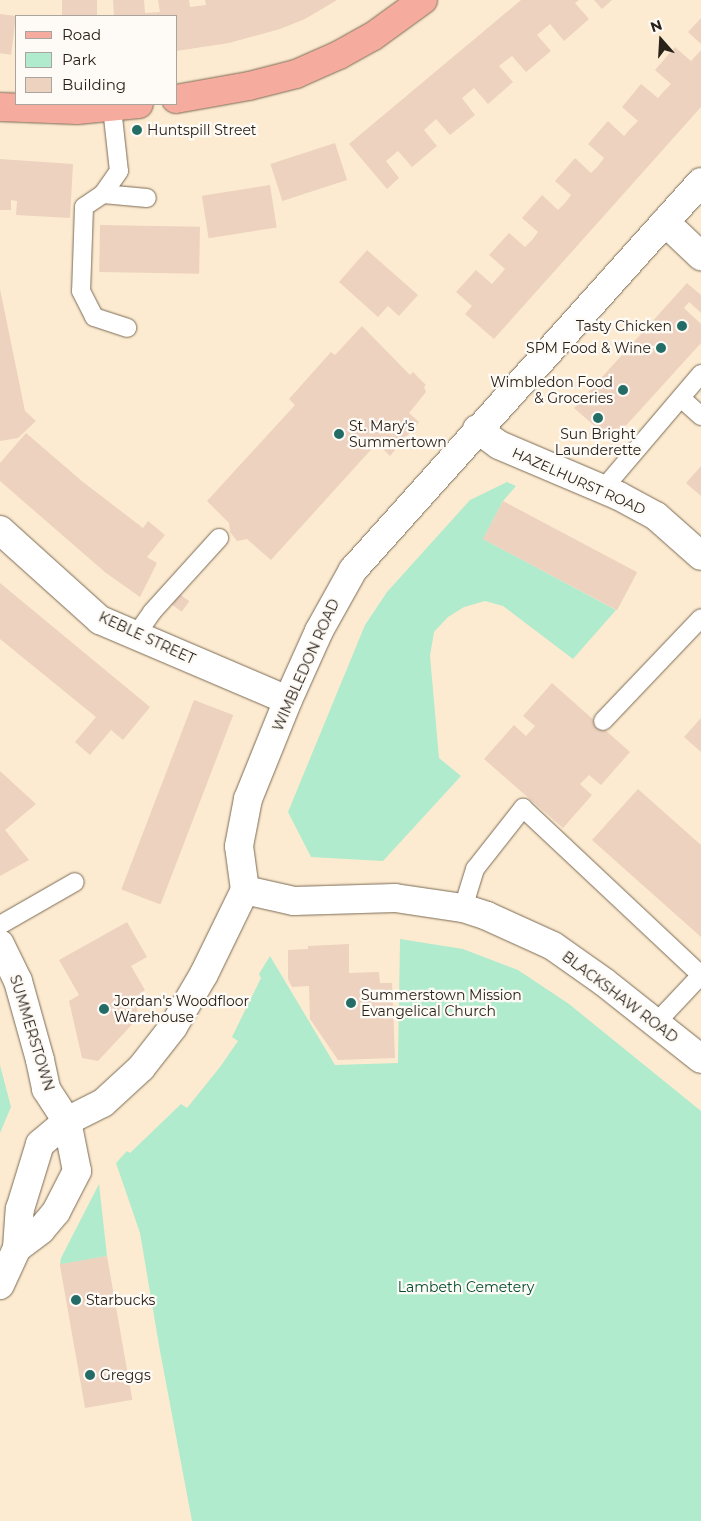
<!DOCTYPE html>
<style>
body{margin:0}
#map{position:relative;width:701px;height:1521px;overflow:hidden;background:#fdebd1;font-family:Montserrat,sans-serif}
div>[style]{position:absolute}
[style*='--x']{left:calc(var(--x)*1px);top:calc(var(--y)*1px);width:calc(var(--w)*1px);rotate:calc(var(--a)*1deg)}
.green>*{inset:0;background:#afebcc}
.building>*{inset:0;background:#ecd2bf;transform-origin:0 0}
.roads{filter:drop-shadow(0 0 1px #7b6b54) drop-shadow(0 0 1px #7b6b54)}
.lane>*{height:18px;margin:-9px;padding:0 9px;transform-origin:9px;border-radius:9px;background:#fff}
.street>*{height:28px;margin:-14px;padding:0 14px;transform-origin:14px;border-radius:14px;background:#fff}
.secondary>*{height:28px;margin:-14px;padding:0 14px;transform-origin:14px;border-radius:14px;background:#fff}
.primary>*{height:28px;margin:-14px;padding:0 14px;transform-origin:14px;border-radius:14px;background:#f5ab9d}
.dots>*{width:14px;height:14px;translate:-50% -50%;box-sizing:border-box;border:2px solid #fefaf5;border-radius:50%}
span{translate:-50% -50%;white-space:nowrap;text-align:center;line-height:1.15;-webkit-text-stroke:4.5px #fefaf5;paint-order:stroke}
.poi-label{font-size:14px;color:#292219}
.left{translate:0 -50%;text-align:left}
.right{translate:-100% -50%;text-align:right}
.street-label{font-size:14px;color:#292219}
.park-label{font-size:14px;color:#004c31}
.legend{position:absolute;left:15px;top:15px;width:162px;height:90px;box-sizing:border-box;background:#fefaf5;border:1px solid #a9a49d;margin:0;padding:6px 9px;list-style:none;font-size:15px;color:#292219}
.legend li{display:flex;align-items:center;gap:10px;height:25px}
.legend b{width:25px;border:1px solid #a9a49d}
.north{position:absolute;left:636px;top:15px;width:50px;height:50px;-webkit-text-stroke:4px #fefaf5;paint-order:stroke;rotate:341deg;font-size:14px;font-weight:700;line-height:20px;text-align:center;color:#292219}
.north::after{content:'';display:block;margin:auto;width:18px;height:22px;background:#292219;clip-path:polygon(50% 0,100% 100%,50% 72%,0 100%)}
</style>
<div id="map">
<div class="green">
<i style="clip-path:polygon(507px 482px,516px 486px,503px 501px,483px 539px,616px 610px,573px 659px,503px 606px,485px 601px,464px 607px,448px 617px,434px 632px,430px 656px,439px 758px,461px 776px,383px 861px,311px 857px,288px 812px,365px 625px,387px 592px,470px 500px)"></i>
<i style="clip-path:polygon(400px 939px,463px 949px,518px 970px,569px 1004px,701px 1111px,701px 1521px,192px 1521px,160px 1351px,140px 1233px,116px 1163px,127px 1151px,130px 1153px,181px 1104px,187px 1108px,220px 1067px,238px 1041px,232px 1037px,261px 978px,259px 974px,270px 956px,335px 1065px,398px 1063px)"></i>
<i style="clip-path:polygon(0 1065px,11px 1107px,0 1133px)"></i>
<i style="clip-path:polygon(99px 1184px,107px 1256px,60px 1265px,61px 1258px)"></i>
</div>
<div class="building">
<i style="left:62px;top:0;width:35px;height:16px"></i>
<i style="clip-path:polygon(113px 0,144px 0,145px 13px,160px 12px,158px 0,189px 0,190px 7px,206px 5px,205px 0,337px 0,305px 19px,280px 29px,229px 43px,176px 51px,176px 16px,114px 16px)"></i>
<i style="clip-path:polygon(521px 0,579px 0,575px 3px,589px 19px,564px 41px,550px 24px,537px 35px,551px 51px,526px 72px,512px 56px,499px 66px,513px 82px,488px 104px,474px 88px,462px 98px,475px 115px,450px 135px,436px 119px,424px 130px,437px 146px,412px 167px,398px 151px,386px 161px,399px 178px,387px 189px,349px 144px)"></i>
<i style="clip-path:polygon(594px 0,612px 0,602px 9px)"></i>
<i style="left:0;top:14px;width:16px;height:39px;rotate:7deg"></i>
<i style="clip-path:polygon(701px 18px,701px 44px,688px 32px)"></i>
<i style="clip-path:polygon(675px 47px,691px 61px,701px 50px,701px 107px,494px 339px,465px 314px,472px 306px,456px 292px,476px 270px,492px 284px,498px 277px,505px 269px,489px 255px,509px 233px,525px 247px,532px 240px,538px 232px,522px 218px,542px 195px,558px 210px,565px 203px,571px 195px,555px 181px,575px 158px,591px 173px,598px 166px,604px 158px,588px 144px,608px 121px,624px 136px,631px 128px,638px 121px,622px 107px,641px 84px,658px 98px,664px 91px,671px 84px,655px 70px)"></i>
<i style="left:335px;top:143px;width:39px;height:68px;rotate:72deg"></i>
<i style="clip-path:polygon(0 159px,73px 164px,70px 218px,16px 215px,17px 201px,11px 200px,11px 210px,0 210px)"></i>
<i style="left:270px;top:185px;width:43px;height:69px;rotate:81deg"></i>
<i style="left:100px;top:225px;width:100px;height:47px;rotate:1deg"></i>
<i style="clip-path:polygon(367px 250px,418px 295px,399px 316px,388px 306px,378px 317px,339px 282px)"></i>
<i style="clip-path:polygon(687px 283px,701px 295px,701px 313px,689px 302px,684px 308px,701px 324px,701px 343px,612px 441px,574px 408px)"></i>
<i style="clip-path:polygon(0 289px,25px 411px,36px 421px,18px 438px,0 441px)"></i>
<i style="clip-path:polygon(362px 326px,410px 375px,413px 372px,426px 385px,424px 387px,426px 392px,409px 413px,419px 422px,390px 456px,377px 443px,271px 560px,247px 539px,237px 541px,230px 532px,229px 523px,207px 501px,295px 405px,289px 399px,331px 352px,335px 355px)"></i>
<i style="clip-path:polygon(26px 433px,83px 482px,143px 528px,148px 521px,165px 535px,147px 557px,157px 563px,140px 597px,106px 573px,0 481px,0 463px)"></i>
<i style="clip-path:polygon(701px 466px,701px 496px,686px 483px)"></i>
<i style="left:503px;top:501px;width:152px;height:43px;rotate:28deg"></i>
<i style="clip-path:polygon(0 583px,150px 707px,123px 740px,111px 730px,90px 755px,75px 742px,96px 717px,0 639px)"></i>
<i style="left:178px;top:593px;width:14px;height:13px;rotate:36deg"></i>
<i style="clip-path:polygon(552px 683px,630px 752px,601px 785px,589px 775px,580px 784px,592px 795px,563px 828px,484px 759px,514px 725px,526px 736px,535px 726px,523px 716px)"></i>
<i style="left:194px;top:700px;width:42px;height:203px;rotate:21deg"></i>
<i style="clip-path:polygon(701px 718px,701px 752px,684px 737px)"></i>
<i style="clip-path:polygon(0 771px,36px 804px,5px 830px,29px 860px,0 876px)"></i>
<i style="clip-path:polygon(638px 789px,701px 845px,701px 937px,592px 840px)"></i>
<i style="clip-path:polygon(127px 922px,147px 957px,131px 966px,145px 990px,134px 998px,139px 1017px,98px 1061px,82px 1058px,69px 1001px,79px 995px,59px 960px)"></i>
<i style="clip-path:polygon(349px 944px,349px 973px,379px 972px,380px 983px,392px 983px,395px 1058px,338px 1060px,310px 1019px,309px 986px,292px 987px,288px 979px,288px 950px,308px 949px,308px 946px)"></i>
<i style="left:107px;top:1256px;width:146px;height:48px;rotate:80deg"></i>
</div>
<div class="roads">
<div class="lane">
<i style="--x:112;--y:108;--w:63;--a:83.7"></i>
<i style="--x:119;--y:171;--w:28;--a:125"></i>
<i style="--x:103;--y:194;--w:23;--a:146"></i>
<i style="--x:84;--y:207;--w:84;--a:92"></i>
<i style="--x:81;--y:291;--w:29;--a:63"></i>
<i style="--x:94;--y:317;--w:35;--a:18"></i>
<i style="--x:103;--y:194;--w:44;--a:5.2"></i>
<i style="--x:681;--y:398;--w:27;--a:42"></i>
<i style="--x:603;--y:489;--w:151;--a:-49.6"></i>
<i style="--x:136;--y:635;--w:28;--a:-55"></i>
<i style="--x:152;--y:612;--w:100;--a:-47.8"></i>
<i style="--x:603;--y:721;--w:142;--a:-46.4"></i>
<i style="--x:463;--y:908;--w:41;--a:-72.9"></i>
<i style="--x:475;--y:869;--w:78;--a:-51.8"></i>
<i style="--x:523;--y:808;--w:244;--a:43.2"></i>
<i style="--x:0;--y:925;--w:86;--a:-29.8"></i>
<i style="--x:656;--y:1023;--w:66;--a:-46.8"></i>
</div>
<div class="street">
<i style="--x:665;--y:222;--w:50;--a:43.4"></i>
<i style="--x:477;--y:429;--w:27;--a:36"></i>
<i style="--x:499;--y:445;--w:130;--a:23"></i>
<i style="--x:619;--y:496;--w:42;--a:28.4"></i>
<i style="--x:656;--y:516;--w:60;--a:41.6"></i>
<i style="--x:0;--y:530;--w:135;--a:42"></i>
<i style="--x:100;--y:620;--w:204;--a:23.1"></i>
</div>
<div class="secondary">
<i style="--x:245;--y:890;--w:50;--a:12.7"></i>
<i style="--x:294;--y:901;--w:101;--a:-1.7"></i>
<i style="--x:395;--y:898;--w:69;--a:8.4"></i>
<i style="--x:463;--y:908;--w:25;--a:18"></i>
<i style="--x:487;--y:916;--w:72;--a:24.4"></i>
<i style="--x:553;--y:946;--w:62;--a:35.2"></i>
<i style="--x:604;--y:982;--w:124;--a:38.4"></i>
<i style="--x:0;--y:944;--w:41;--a:64.1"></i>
<i style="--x:18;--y:981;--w:82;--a:74.4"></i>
<i style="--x:40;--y:1060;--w:30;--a:78"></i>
<i style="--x:46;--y:1089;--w:38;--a:57"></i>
<i style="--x:67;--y:1121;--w:51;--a:78.7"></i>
<i style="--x:77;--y:1171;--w:46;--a:117.1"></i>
<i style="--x:56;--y:1212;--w:23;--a:130"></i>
<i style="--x:41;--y:1230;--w:30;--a:143"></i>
<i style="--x:0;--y:1285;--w:41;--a:-65.3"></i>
<i style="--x:17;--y:1248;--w:39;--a:-86"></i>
<i style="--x:20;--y:1209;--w:68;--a:-72.9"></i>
<i style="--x:40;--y:1144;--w:35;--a:-40"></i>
<i style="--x:67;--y:1121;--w:40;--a:-26.6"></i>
<i style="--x:103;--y:1103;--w:52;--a:-42.6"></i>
<i style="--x:141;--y:1068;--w:52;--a:-52"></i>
<i style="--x:173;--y:1027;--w:61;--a:-59.7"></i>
<i style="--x:204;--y:974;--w:93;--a:-64"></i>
<i style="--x:245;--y:890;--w:44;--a:-97.8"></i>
<i style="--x:239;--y:846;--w:48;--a:-79.2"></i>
<i style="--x:248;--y:799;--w:107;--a:-68"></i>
<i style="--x:288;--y:700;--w:76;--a:-65.8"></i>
<i style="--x:319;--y:631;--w:70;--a:-60.9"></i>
<i style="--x:353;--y:570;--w:521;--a:-48.11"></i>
</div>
<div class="primary">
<i style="--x:176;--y:99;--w:74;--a:-10.1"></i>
<i style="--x:249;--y:86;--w:49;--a:-14.3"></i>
<i style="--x:296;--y:74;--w:47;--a:-23.8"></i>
<i style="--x:339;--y:55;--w:38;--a:-29"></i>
<i style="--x:372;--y:37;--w:63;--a:-36"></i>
<i style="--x:0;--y:107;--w:77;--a:2.2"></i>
<i style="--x:77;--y:110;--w:62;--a:-5.5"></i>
</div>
</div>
<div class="dots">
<i style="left:137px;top:130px;background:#246d67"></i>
<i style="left:682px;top:326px;background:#246d67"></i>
<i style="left:661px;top:348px;background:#246d67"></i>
<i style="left:623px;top:390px;background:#246d67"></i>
<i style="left:598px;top:418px;background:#246d67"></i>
<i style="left:339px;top:434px;background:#246d67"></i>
<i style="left:351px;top:1003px;background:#246d67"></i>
<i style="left:104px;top:1009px;background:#246d67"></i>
<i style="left:76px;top:1300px;background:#246d67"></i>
<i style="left:90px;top:1375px;background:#246d67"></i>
</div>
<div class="poi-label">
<span class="left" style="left:147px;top:130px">Huntspill Street</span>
<span class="right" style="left:672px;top:326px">Tasty Chicken</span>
<span class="right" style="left:651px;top:348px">SPM Food &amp; Wine</span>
<span class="right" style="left:613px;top:390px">Wimbledon Food<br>&amp; Groceries</span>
<span class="left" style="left:349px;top:434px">St. Mary's<br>Summertown</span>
<span style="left:598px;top:442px">Sun Bright<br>Launderette</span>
<span class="left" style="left:361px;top:1003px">Summerstown Mission<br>Evangelical Church</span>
<span class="left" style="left:114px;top:1009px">Jordan's Woodfloor<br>Warehouse</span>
<span class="left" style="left:86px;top:1300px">Starbucks</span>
<span class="left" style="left:100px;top:1375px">Greggs</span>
</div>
<div class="street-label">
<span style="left:579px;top:481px;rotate:24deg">HAZELHURST ROAD</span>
<span style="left:147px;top:638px;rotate:25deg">KEBLE STREET</span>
<span style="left:306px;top:665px;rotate:-66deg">WIMBLEDON ROAD</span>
<span style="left:620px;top:997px;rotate:37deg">BLACKSHAW ROAD</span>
<span style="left:32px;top:1033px;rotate:73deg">SUMMERSTOWN</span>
</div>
<div class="park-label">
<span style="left:466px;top:1287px">Lambeth Cemetery</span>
</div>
<ul class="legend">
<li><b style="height:6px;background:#f5ab9d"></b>Road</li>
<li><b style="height:14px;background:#afebcc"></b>Park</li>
<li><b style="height:14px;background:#ecd2bf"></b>Building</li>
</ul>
<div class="north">N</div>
</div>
